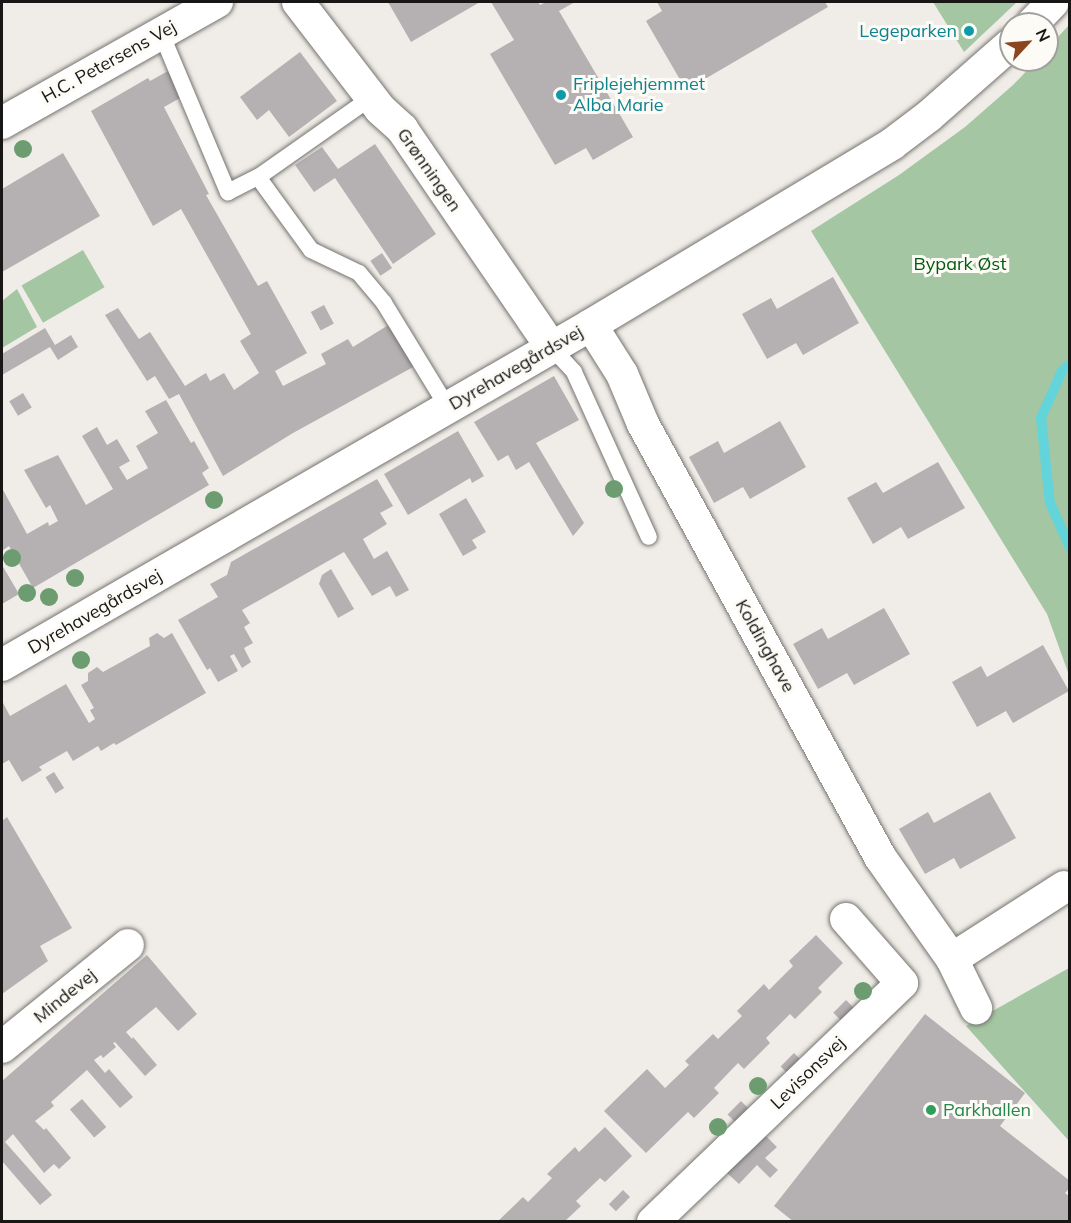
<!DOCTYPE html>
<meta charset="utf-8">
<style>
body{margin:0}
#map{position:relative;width:1071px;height:1223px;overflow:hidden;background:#f0ede8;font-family:Mulish,sans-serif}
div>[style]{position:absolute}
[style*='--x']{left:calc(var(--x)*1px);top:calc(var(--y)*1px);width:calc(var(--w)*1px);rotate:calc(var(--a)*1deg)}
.green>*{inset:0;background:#a4c6a2;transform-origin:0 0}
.stream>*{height:10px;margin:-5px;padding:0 5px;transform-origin:5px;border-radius:5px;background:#64d4db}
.building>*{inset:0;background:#b5b0b2;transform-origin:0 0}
.roads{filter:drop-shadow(0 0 2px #75736f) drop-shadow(0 0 2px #75736f)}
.service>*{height:16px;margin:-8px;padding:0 8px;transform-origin:8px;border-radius:8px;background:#fff}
.minor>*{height:32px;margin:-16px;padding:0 16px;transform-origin:16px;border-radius:16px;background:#fff}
.trees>*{width:18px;height:18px;margin:-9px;border-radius:50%;background:#6c9c6f}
.dots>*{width:16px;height:16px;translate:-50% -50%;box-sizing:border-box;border:3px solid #fdfbf6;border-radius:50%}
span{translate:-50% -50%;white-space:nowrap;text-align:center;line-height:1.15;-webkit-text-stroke:6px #fdfbf6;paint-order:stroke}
.culture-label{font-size:18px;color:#0d838f}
.right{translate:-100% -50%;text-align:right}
.left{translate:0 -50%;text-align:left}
.street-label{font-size:18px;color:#181716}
.park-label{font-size:18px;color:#005a0c}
.leisure-label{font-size:18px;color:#27864d}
.frame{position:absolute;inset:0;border:3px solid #181716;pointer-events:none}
.north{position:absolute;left:999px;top:12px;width:60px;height:60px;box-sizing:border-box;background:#fdfbf6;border:2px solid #a1a09c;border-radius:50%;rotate:64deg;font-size:16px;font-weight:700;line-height:24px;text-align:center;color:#181716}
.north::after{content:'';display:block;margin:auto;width:21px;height:27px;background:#8c461f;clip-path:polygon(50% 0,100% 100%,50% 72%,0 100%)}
</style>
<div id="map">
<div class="green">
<i style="clip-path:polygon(933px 2px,1017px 2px,964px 52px)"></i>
<i style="clip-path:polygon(1069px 25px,1069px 675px,1047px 614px,811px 231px,899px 175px,965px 127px,1013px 85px,1037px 60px,1047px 60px,1047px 49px)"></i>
<i style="left:83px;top:250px;width:43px;height:71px;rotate:60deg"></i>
<i style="clip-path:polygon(17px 289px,37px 327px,2px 348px,2px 301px)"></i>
<i style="clip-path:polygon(1069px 968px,1069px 1141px,966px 1026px)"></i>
</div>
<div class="stream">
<i style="--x:1070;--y:364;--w:11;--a:139"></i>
<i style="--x:1062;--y:371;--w:51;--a:114.1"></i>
<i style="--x:1041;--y:418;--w:85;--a:84"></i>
<i style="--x:1050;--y:503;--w:49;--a:66"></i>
</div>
<div class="building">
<i style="clip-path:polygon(388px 2px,480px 2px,411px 42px)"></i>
<i style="clip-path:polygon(491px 2px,538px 2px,540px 5px,546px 2px,575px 2px,559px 11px,633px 137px,593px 160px,586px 148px,555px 165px,490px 54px,514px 40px)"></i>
<i style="clip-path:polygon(657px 2px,825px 2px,828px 7px,686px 90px,646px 21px,662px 11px)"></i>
<i style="clip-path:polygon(300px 52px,337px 101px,289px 137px,269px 110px,257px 120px,240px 97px)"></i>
<i style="clip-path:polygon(168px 71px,182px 97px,164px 107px,209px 194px,206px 195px,258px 286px,267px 281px,307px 353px,275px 371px,283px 386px,326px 364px,321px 354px,348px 339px,353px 347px,390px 324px,415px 366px,293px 433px,223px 476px,179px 394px,169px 399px,155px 376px,147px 381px,105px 315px,118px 308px,139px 339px,150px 332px,185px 386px,206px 373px,210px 381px,224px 373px,234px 390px,259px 373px,240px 341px,251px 334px,181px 209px,153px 226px,91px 111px,148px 78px,150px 81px)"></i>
<i style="clip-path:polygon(375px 144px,436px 234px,393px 264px,335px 178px,314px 192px,295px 165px,322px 147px,338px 169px)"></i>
<i style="clip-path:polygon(63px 153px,100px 216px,2px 272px,2px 189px)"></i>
<i style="left:382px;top:253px;width:18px;height:14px;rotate:56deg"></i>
<i style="clip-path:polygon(833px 277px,859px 323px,803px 355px,796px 343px,767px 359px,742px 314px,771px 298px,777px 309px)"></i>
<i style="left:324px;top:305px;width:21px;height:15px;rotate:62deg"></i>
<i style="clip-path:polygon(45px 328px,55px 345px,71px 335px,78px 347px,58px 360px,50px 347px,2px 375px,2px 354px)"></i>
<i style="clip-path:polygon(554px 376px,579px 420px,536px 443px,584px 523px,573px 536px,529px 462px,516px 470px,508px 455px,498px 461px,474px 422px)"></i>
<i style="left:23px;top:393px;width:17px;height:16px;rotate:59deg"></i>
<i style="clip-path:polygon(166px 400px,191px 443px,194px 441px,209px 468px,202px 473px,209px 485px,33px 588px,9px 546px,3px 550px,2px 547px,2px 488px,27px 534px,48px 522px,49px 526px,58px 521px,50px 505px,46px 508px,24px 470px,58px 455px,86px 505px,113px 489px,82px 436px,97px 427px,107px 445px,117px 439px,130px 461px,119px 467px,127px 480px,148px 468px,136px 446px,158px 433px,145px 411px)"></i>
<i style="clip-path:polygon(780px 421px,806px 467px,750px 499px,743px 487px,714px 503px,689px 457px,718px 441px,724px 453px)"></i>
<i style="clip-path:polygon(458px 431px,484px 476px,472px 483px,470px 478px,408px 515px,384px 474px)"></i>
<i style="clip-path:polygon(938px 462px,965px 508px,908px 539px,901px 527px,873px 544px,847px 498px,876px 482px,883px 493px)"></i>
<i style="clip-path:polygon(377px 479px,393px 506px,380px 513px,387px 524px,363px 539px,374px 559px,387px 551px,409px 590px,396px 597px,390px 586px,372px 596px,344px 552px,242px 610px,250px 623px,244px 627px,253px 643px,244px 648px,251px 662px,242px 668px,234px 654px,230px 656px,238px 671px,218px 682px,210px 668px,207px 670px,178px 620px,218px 597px,210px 584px,227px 575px,231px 562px)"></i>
<i style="clip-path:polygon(466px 498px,486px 532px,472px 540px,477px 548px,463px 556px,439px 514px)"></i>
<i style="clip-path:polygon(2px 565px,19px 594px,2px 604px)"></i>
<i style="clip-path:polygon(331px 569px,354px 609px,338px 618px,319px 584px,322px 575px)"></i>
<i style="clip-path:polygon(884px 608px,910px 654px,854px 685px,847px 673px,818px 689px,793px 644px,822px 628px,828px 639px)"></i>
<i style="clip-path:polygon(157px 633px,164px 638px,172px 633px,206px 693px,116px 745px,114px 743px,101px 751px,98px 746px,73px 761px,67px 751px,39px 767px,42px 770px,22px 782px,9px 760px,2px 764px,2px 701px,10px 716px,66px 684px,89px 723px,95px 719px,90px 710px,94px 708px,81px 685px,88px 681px,88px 673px,97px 667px,103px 672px,150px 646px,149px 638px)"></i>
<i style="clip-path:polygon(1043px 645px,1069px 691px,1013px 723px,1006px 711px,977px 727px,952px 682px,981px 666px,987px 677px)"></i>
<i style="left:54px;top:772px;width:19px;height:10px;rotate:58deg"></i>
<i style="clip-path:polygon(990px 792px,1016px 838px,960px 869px,954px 858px,925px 874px,899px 829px,928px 812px,934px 823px)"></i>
<i style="clip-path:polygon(7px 817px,72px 928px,40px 946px,48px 961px,2px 994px,2px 821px)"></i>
<i style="clip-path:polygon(816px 935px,843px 963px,818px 988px,822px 992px,795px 1019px,790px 1014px,766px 1038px,770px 1043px,744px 1069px,738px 1063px,714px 1088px,719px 1093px,694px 1118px,688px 1112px,646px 1153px,604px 1111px,647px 1069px,665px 1088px,689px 1065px,685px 1061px,713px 1034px,718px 1039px,742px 1016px,737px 1011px,764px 984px,769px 990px,793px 966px,789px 961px)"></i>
<i style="clip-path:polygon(147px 955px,197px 1014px,178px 1031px,156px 1007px,126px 1032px,132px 1039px,133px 1037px,157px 1065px,145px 1076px,115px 1042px,113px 1043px,116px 1047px,103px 1058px,101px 1055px,94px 1060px,105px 1073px,109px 1069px,133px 1097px,120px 1108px,87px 1070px,51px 1102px,54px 1106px,35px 1121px,44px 1130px,46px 1128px,71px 1158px,59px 1169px,54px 1164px,44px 1173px,13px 1134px,5px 1142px,52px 1195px,40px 1205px,2px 1161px,2px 1081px)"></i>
<i style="left:846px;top:1000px;width:11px;height:18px;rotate:45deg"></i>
<i style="clip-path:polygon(925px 1014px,1025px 1093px,1000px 1126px,1070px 1181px,1070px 1188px,1065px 1193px,1070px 1197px,1070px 1222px,794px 1222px,774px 1206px)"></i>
<i style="left:794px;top:1053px;width:10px;height:19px;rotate:45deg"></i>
<i style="left:82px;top:1099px;width:37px;height:16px;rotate:49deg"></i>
<i style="left:741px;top:1101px;width:10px;height:19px;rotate:45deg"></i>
<i style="clip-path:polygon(605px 1127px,632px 1156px,605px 1182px,600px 1178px,576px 1201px,581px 1206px,564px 1222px,497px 1222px,523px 1197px,528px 1202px,552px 1178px,547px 1174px,575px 1147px,579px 1152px)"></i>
<i style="clip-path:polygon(766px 1136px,777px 1147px,765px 1158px,778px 1170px,770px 1178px,757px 1165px,739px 1184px,727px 1173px)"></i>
<i style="left:623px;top:1190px;width:10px;height:20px;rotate:45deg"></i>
</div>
<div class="roads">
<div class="service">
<i style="--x:161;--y:33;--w:173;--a:67.2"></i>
<i style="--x:228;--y:192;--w:34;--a:-27"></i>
<i style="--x:372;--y:97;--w:139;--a:144.9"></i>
<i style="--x:258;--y:177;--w:90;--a:54"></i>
<i style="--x:311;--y:250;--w:53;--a:25.6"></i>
<i style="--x:359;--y:273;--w:39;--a:50"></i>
<i style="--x:384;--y:303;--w:123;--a:58.6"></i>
<i style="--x:551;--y:347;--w:34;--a:47"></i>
<i style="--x:574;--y:372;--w:181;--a:65.6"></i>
</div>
<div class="minor">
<i style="--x:298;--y:2;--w:135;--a:52.5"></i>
<i style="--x:380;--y:109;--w:30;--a:42"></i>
<i style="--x:402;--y:129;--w:264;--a:55.6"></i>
<i style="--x:1032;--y:24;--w:30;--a:-46"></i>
<i style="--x:2;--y:123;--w:247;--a:-29.4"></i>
<i style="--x:591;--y:325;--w:58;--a:57.7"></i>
<i style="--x:622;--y:374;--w:54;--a:67.2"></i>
<i style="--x:643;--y:424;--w:494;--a:61.3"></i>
<i style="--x:880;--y:857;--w:125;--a:54.8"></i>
<i style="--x:952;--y:959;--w:55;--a:63.9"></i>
<i style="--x:2;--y:665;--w:680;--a:-30"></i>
<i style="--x:591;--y:325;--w:351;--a:-31"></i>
<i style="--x:892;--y:144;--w:46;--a:-37.1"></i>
<i style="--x:929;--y:116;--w:109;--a:-41.3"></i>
<i style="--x:952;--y:959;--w:133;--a:-32.7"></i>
<i style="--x:2;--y:1047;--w:162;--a:-39"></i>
<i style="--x:653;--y:1222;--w:345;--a:-43.8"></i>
<i style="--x:902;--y:983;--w:85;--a:-131.2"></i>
</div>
</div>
<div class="trees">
<i style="left:23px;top:149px"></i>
<i style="left:614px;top:489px"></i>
<i style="left:214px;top:500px"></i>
<i style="left:12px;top:558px"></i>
<i style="left:75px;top:578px"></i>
<i style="left:27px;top:593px"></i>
<i style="left:49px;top:597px"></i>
<i style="left:81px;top:660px"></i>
<i style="left:863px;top:991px"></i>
<i style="left:758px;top:1086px"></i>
<i style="left:718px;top:1127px"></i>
</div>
<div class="dots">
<i style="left:969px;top:31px;background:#0f9aa8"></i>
<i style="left:561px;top:95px;background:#0f9aa8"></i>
<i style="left:931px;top:1110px;background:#2e9e5b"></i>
</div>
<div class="culture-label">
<span class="right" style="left:957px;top:31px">Legeparken</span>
<span class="left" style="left:573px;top:95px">Friplejehjemmet<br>Alba Marie</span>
</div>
<div class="street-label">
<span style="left:109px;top:62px;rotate:-29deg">H.C. Petersens Vej</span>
<span style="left:429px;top:170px;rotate:55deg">Grønningen</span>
<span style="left:516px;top:368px;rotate:-30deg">Dyrehavegårdsvej</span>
<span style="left:95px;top:612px;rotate:-30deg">Dyrehavegårdsvej</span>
<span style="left:765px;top:646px;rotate:61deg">Koldinghave</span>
<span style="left:65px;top:996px;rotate:-39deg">Mindevej</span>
<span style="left:808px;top:1073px;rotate:-44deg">Levisonsvej</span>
</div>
<div class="park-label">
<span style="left:960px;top:264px">Bypark Øst</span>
</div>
<div class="leisure-label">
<span class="left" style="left:943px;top:1110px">Parkhallen</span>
</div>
<div class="frame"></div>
<div class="north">N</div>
</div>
